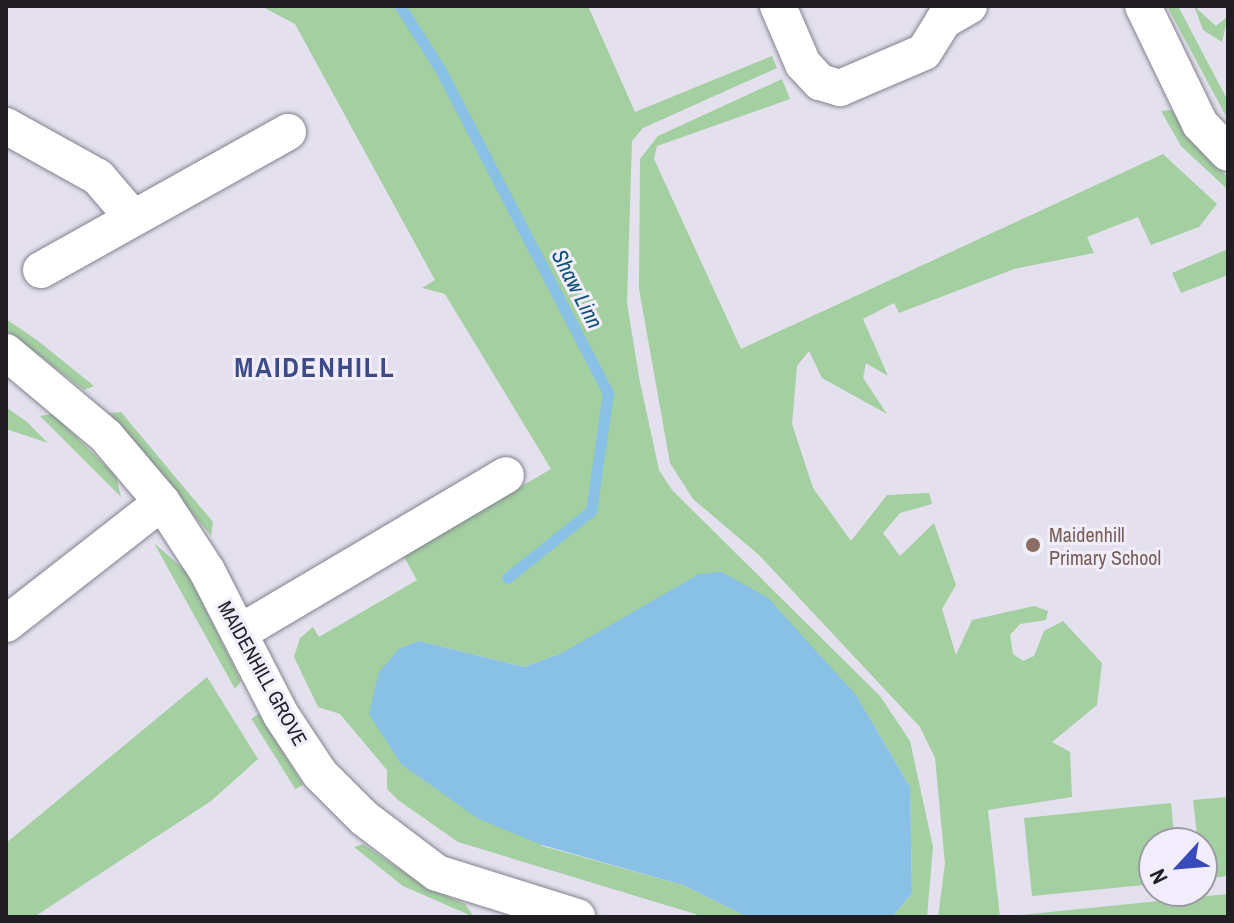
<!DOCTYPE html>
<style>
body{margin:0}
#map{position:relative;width:1234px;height:923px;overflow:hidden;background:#e4e0ee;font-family:"Archivo Narrow",sans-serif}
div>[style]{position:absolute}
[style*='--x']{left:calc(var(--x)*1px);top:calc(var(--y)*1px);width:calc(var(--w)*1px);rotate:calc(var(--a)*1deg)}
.green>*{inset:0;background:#a3cfa1;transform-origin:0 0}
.water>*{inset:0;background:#88c0e6}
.stream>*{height:11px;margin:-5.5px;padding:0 5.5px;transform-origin:5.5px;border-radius:5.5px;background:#88c0e6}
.roads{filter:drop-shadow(0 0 2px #85828f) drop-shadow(0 0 2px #85828f)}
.minor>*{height:36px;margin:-18px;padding:0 18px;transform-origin:18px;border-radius:18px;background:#fff}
.dots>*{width:22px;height:22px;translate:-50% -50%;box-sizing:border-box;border:4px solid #f1edfc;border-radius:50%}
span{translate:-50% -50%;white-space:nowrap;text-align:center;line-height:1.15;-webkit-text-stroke:6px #f1edfc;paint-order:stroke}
.education-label{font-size:20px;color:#785e54}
.left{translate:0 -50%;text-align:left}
.street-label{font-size:20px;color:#201e23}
.water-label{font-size:22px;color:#0b5176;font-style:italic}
.district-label{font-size:28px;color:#3d4c88;font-weight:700;letter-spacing:2px}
.frame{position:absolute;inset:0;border:8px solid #201e23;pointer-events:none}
.north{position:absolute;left:1138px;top:827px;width:80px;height:80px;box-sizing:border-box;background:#f1edfc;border:2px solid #9d9aa5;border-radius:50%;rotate:244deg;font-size:22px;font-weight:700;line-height:32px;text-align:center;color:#201e23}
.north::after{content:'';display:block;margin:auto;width:28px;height:36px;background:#394abd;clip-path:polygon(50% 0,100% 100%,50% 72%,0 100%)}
</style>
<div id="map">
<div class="green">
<i style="clip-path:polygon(261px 6px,588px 6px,635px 112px,772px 56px,777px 68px,643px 128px,632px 141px,627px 303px,639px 377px,659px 470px,672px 490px,880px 696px,910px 741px,933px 847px,927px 917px,892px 917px,912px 893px,910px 787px,856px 695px,562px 653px,524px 667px,419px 641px,400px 648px,542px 846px,683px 885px,748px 917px,705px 917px,458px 842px,398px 800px,387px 789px,387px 770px,340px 714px,318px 707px,294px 657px,300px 638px,313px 627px,319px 637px,417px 580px,403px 555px,551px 469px,445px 294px,422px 288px,435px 280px,295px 24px)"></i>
<i style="clip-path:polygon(1167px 6px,1178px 6px,1228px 101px,1228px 120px)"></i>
<i style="clip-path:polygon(1194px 6px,1216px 26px,1228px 16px,1222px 42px,1203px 30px)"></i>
<i style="clip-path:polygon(782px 79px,790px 99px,657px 146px,654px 159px,741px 349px,1163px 154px,1217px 204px,1199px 227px,1151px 245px,1138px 217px,1087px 237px,1094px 253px,1014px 269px,899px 313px,894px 303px,863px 319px,888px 376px,866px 363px,863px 378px,887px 414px,822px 378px,809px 351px,797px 366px,792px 424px,813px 488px,851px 541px,887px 495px,929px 493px,932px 504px,900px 513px,883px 533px,900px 556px,934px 523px,956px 585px,942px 609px,956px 655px,972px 620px,1034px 606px,1048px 611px,1046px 620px,1020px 624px,1010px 635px,1013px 654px,1023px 661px,1034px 656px,1044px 631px,1063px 621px,1102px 663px,1097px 705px,1052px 742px,1070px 752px,1072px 797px,988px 810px,1000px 917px,938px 917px,945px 864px,935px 758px,920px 727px,759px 555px,693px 499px,670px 463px,639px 289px,640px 159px,658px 136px)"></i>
<i style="clip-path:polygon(1171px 110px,1227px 177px,1227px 189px,1181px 146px,1161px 111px)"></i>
<i style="clip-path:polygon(1228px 249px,1228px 275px,1181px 293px,1172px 273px)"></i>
<i style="clip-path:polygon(6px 319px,37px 340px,94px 386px,84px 390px,6px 330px)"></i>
<i style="clip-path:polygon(6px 407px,27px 422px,48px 443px,6px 429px)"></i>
<i style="clip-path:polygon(121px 412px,213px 522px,211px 536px,109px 413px)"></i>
<i style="clip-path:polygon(53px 414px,116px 476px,121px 497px,40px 416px)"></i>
<i style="clip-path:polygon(154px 543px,187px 572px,241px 681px,235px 689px)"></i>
<i style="clip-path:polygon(207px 677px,258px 759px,211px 801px,34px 917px,6px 917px,6px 843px)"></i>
<i style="left:259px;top:714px;width:83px;height:9px;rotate:58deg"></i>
<i style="clip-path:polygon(1228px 797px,1228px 876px,1202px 879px,1193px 800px)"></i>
<i style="clip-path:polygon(1171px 803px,1175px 843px,1154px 843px,1154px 884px,1032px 896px,1024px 818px)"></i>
<i style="clip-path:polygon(363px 844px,424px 886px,465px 904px,474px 917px,403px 886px,354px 847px)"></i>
<i style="clip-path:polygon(1228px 894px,1228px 917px,1011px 917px,1011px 916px)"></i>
</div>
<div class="water">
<i style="clip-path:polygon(722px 572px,768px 598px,856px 695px,910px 787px,912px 893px,892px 917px,748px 917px,683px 885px,542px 845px,477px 818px,401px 764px,369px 714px,379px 672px,400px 648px,419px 641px,524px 667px,562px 653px,699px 574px)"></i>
</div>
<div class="stream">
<i style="--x:400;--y:6;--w:75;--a:57.6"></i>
<i style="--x:440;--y:69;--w:365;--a:62.6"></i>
<i style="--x:608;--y:393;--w:119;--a:98.2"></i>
<i style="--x:591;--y:511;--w:107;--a:141.4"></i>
</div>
<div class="roads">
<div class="minor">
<i style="--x:778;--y:6;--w:63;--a:66.7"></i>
<i style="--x:803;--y:64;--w:25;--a:47"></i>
<i style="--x:820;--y:82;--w:21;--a:17"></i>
<i style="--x:840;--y:88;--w:91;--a:-23.2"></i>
<i style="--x:924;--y:52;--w:36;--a:-58"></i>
<i style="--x:943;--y:21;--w:30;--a:-30"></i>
<i style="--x:1143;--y:6;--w:131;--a:64.2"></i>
<i style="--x:1200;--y:124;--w:40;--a:46"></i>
<i style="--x:6;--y:126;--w:105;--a:29"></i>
<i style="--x:98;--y:177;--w:54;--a:49.5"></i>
<i style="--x:41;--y:270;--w:283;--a:-29.2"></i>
<i style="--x:6;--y:352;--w:131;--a:40"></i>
<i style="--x:106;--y:436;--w:87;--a:49.7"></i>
<i style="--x:162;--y:502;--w:82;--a:56.9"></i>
<i style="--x:207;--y:571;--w:162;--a:62.8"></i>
<i style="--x:281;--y:715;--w:71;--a:56.5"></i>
<i style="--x:320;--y:774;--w:62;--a:45"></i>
<i style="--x:364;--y:818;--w:91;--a:37"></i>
<i style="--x:437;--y:873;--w:147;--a:17.4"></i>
<i style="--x:6;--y:624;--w:198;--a:-38"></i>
<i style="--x:239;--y:633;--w:310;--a:-30.6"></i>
</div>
</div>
<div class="dots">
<i style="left:1033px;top:545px;background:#8d6e63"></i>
</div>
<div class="education-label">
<span class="left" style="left:1049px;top:546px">Maidenhill<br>Primary School</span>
</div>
<div class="street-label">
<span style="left:263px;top:673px;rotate:61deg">MAIDENHILL GROVE</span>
</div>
<div class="water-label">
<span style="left:577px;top:289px;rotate:63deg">Shaw Linn</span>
</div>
<div class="district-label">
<span style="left:315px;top:367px">MAIDENHILL</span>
</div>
<div class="frame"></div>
<div class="north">N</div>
</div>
